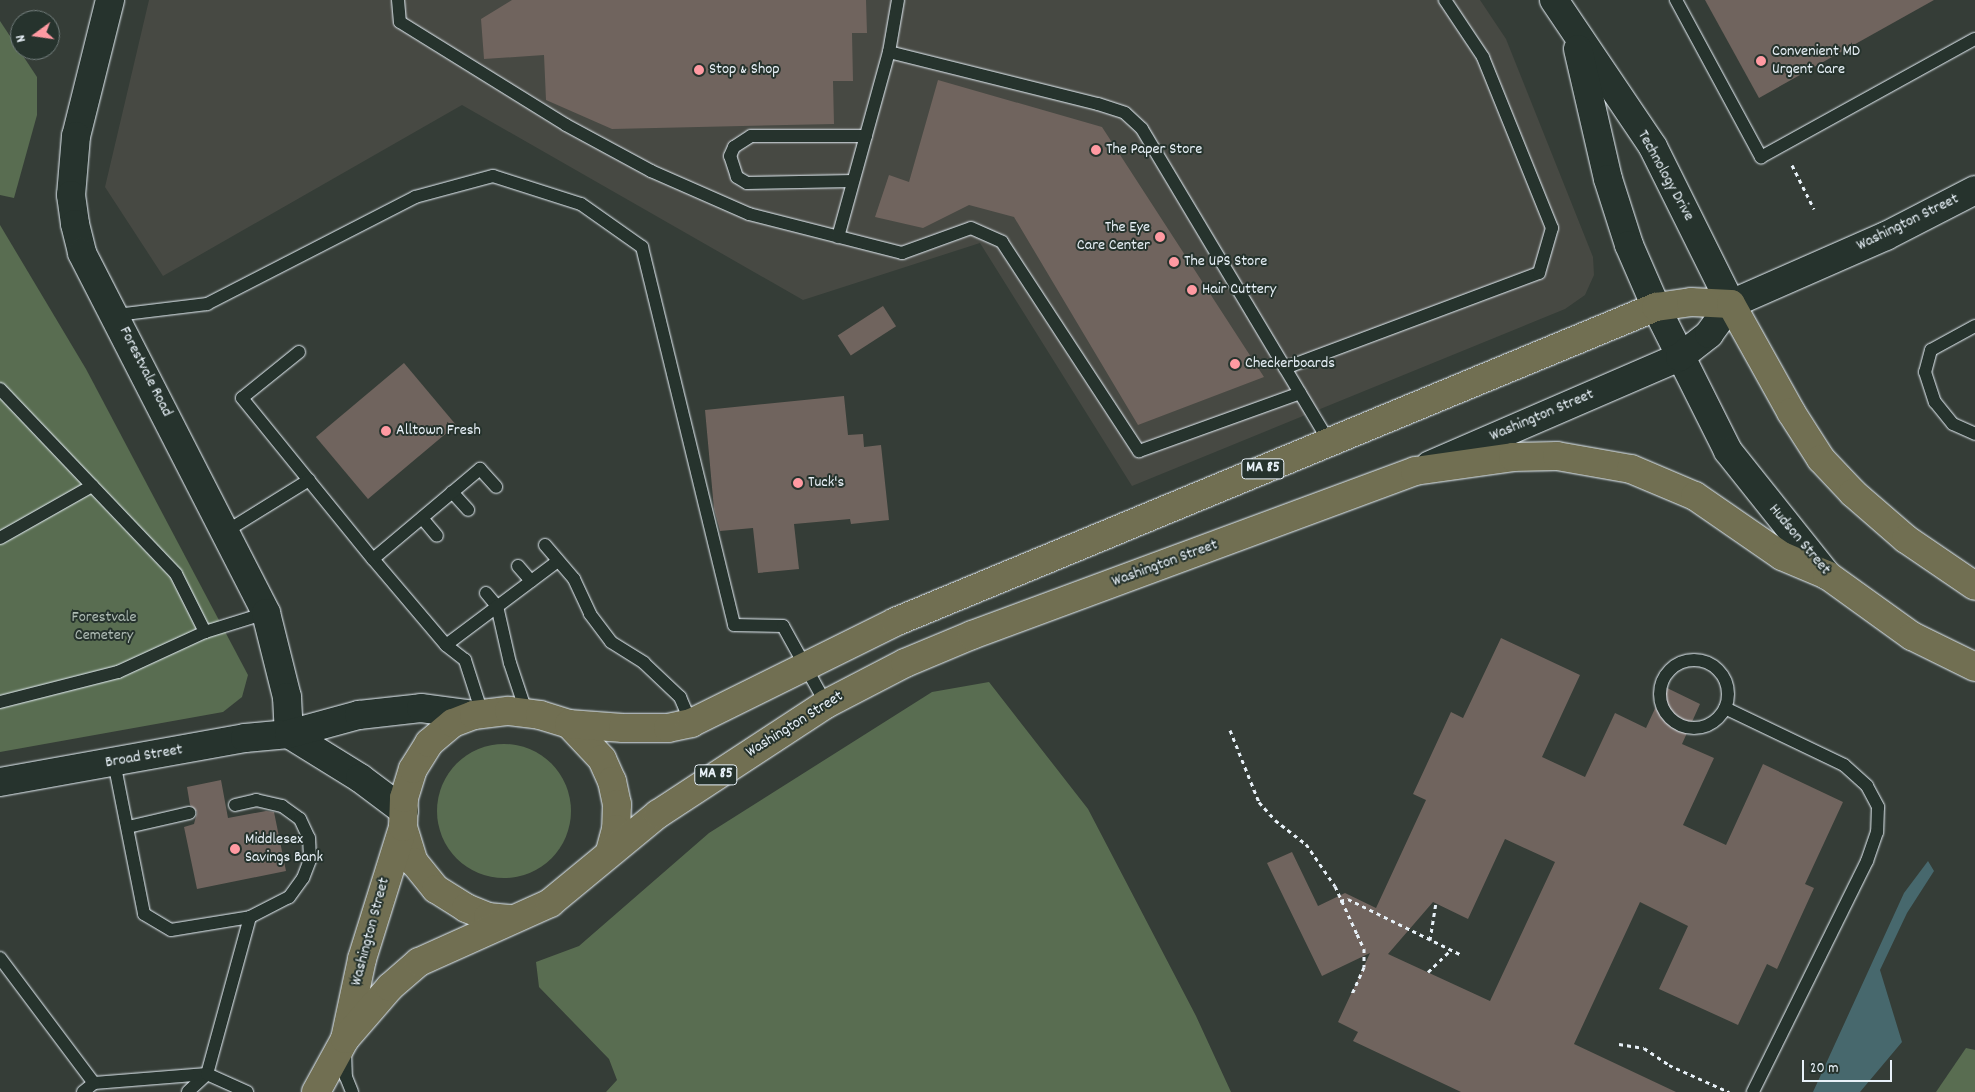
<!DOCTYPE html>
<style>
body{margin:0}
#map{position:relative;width:1975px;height:1092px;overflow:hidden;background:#353d37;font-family:Dekko,sans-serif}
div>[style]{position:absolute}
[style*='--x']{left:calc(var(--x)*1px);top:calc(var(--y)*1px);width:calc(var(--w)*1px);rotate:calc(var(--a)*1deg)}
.built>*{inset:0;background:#474943}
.green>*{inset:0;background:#596d51}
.round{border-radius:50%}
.water>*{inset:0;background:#47686d}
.building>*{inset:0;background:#70645e;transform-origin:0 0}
.path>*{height:3px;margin-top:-1.5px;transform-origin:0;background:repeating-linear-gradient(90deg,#e8f1f8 0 4px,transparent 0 8px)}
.roads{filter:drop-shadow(0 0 1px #e8f1f8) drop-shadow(0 0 1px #e8f1f8)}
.service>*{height:12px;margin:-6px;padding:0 6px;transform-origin:6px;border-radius:6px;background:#26332d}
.service>.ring{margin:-6px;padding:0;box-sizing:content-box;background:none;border:12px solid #26332d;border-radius:50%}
.tertiary>*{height:28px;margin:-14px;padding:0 14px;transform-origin:14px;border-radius:14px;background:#26332d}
.secondary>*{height:28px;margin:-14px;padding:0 14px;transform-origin:14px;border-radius:14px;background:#26332d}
.primary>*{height:28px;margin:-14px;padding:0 14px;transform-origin:14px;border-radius:14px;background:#716f52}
.dots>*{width:14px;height:14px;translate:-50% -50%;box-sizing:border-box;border:2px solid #26332d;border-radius:50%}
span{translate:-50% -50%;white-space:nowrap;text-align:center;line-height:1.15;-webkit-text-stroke:4px #26332d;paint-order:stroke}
.shield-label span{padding:1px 4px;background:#26332d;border:1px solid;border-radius:4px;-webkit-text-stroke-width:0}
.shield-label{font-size:15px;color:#e8f1f8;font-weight:700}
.poi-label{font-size:16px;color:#e8f1f8}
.left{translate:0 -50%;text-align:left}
.right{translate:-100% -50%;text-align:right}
.street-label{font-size:16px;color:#e8f1f8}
.park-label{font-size:16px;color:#afbcb5}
.north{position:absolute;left:10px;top:10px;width:50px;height:50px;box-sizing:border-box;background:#26332d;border:1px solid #747f7e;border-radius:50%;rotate:256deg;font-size:14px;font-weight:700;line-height:20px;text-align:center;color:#e8f1f8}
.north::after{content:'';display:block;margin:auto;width:18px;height:22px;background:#ff9aa2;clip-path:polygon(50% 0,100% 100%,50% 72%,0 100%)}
.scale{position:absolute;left:1802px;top:1060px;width:90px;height:22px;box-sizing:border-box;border:2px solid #e8f1f8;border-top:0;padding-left:6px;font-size:15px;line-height:18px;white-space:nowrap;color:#e8f1f8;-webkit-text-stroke:4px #26332d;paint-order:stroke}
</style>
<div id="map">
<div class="built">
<i style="clip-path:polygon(149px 0,1480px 0,1506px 39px,1593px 257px,1594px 275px,1585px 295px,1565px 309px,1132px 486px,980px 243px,803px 300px,462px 105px,163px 276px,105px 187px)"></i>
</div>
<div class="green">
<i style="clip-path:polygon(0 21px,37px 77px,37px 115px,14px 198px,0 195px)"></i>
<i style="clip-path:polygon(0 225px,86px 369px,248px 675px,242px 697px,223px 712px,0 752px)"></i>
<i style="clip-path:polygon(989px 682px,1088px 809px,1196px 1016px,1231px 1092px,606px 1092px,617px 1080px,609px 1059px,539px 987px,536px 962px,579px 946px,709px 833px,932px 692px)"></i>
<i class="round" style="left:437px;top:744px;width:134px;height:134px"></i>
<i style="clip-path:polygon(1966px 1048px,1975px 1050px,1975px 1092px,1936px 1092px)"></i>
</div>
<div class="water">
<i style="clip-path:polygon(1928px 861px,1934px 871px,1907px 913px,1880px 970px,1902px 1042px,1860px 1092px,1813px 1092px,1904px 893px)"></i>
</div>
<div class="building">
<i style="clip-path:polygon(512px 0,866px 0,867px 33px,852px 33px,853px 81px,833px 81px,834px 124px,612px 129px,546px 100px,544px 55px,484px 59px,481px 19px)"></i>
<i style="clip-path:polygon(1705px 0,1934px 0,1759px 98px)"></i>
<i style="clip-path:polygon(938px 80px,1102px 127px,1264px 377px,1138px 425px,1014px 217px,969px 205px,923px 228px,875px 217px,889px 175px,909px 182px)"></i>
<i style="left:883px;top:306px;width:24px;height:54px;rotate:57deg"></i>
<i style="left:404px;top:363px;width:81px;height:115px;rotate:50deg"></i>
<i style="clip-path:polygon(844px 396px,848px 435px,863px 434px,864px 447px,881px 445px,889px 520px,851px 524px,850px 519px,794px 524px,799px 569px,758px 573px,753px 528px,720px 531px,714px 509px,705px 410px)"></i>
<i style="clip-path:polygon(evenodd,1501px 638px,1580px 675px,1542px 757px,1585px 777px,1615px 713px,1646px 728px,1665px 687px,1700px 704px,1682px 744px,1714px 758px,1683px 825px,1726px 845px,1763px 764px,1843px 802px,1805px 884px,1814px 888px,1777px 969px,1767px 964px,1738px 1025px,1659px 989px,1688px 926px,1640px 902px,1574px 1044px,1676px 1092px,1461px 1092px,1353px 1041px,1358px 1032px,1338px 1022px,1370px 953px,1322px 976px,1267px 863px,1292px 852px,1318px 906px,1345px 893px,1376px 908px,1426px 800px,1413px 794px,1451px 712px,1463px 718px,1501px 638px,1505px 839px,1555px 862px,1490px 1001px,1388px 954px,1433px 902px,1468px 919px,1505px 839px)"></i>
<i style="clip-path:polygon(221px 780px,228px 818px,266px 811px,274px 812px,286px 871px,197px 889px,184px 827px,194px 824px,197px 812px,190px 805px,187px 787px)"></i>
</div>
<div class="path">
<i style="--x:1792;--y:165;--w:49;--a:63.4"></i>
<i style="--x:1230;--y:730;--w:78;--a:68.1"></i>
<i style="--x:1259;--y:802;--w:24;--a:48"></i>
<i style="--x:1275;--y:820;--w:39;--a:38"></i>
<i style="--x:1306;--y:844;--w:51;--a:55.4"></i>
<i style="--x:1335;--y:886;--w:53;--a:65.4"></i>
<i style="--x:1357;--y:934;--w:17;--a:65"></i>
<i style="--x:1364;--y:949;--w:18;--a:90"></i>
<i style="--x:1364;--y:967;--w:30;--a:114"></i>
<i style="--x:1340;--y:901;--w:8;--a:-14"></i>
<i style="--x:1348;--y:899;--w:127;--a:26.2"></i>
<i style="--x:1430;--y:940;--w:36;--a:-81"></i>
<i style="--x:1428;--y:972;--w:32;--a:-44"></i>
<i style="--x:1619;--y:1044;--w:25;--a:9"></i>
<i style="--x:1644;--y:1048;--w:30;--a:34"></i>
<i style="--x:1669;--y:1065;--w:66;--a:24.2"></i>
</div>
<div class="roads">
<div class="service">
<i style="--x:398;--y:0;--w:22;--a:85"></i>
<i style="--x:400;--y:22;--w:195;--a:31.8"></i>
<i style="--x:566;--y:125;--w:97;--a:28.4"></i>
<i style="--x:651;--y:171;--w:107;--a:23.7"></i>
<i style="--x:749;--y:214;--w:158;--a:14.3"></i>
<i style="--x:902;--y:253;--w:73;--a:-19.9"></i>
<i style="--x:971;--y:228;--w:34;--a:24"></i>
<i style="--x:1002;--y:242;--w:250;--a:56.8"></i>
<i style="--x:1139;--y:451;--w:171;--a:-19.8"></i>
<i style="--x:898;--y:0;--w:53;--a:99.8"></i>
<i style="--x:889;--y:52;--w:215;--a:14"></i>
<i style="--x:1098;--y:104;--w:28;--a:18"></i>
<i style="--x:1125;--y:113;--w:23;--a:43"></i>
<i style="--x:1142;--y:129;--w:365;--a:59.1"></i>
<i style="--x:1676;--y:0;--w:179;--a:61.6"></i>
<i style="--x:1761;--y:157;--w:244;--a:-28.9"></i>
<i style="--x:853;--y:181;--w:106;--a:178.9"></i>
<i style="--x:747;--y:183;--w:12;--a:-149"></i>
<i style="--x:737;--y:177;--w:22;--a:-108"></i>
<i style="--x:730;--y:156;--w:10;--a:-66"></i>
<i style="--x:734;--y:147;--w:20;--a:-33"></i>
<i style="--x:751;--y:136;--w:115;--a:0"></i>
<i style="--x:838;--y:237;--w:192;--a:-74.6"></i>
<i style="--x:116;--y:315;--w:92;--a:-6.9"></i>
<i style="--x:207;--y:304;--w:234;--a:-27.2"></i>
<i style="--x:415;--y:197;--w:81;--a:-15.1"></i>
<i style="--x:493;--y:176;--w:92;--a:17.7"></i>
<i style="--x:581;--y:204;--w:75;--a:35.2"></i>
<i style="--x:642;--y:247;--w:389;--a:76.3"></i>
<i style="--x:734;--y:625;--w:49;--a:1.2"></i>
<i style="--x:783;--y:626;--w:89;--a:61.1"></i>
<i style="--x:1975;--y:326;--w:50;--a:151.4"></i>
<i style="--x:1931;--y:350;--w:23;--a:105"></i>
<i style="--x:1925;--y:372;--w:32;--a:72"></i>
<i style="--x:1935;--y:402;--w:28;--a:51"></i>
<i style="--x:1953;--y:424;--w:24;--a:24"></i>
<i style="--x:299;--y:352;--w:73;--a:141.1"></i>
<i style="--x:242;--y:398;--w:208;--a:50.9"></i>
<i style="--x:1285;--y:368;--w:271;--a:-20.5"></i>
<i style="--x:1539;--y:273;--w:47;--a:-73.9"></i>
<i style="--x:1552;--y:228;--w:184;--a:-112"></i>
<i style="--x:1483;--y:57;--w:69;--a:-123.7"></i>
<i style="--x:0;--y:389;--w:255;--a:46.4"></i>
<i style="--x:176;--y:574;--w:65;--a:63.4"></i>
<i style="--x:205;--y:632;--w:64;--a:-17.3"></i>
<i style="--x:452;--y:492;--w:24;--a:48"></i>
<i style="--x:422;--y:518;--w:23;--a:50"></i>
<i style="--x:225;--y:532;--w:99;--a:-31.8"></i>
<i style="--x:0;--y:538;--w:106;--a:-29.5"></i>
<i style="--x:545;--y:545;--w:45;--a:49.5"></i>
<i style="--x:574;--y:579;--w:38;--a:65"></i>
<i style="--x:590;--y:614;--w:35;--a:53"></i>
<i style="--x:611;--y:642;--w:39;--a:32"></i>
<i style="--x:644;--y:663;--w:50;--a:43.4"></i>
<i style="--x:680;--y:697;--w:28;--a:67"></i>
<i style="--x:518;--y:566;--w:20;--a:49"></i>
<i style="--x:486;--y:593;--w:17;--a:50"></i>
<i style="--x:497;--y:606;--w:58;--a:77.2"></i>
<i style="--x:510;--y:663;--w:54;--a:71.6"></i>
<i style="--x:446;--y:645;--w:140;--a:-36.9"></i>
<i class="ring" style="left:1660px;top:660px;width:56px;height:56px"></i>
<i style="--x:0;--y:702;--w:122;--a:-14.3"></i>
<i style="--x:118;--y:672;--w:96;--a:-24.7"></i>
<i style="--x:1725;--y:708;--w:132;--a:25.6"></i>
<i style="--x:1844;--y:765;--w:31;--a:42"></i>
<i style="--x:1867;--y:786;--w:24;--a:62"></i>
<i style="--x:1878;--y:807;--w:25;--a:92"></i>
<i style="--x:1877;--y:832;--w:31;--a:109"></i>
<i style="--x:1867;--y:861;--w:258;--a:116.3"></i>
<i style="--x:482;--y:713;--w:56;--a:-107.8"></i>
<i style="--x:465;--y:660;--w:24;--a:-142"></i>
<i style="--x:446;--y:645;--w:113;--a:-130.3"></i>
<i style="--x:373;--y:559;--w:140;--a:-40.1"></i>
<i style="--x:480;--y:469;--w:24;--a:48"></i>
<i style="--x:114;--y:762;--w:155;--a:78.8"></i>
<i style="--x:144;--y:914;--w:31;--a:31"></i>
<i style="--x:171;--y:930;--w:80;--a:-9.3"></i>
<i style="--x:250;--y:917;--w:163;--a:105.3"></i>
<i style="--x:207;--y:1074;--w:26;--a:137"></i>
<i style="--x:235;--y:805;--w:22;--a:-13"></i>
<i style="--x:256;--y:800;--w:27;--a:13"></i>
<i style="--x:282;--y:806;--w:22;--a:36"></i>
<i style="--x:300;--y:819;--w:21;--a:65"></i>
<i style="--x:309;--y:838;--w:22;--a:87"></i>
<i style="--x:310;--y:860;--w:19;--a:111"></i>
<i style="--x:303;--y:878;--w:24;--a:126"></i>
<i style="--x:289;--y:897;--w:44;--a:152.9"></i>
<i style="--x:128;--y:827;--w:63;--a:-12.9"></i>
<i style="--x:0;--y:958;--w:156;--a:53.1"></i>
<i style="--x:94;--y:1083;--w:113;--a:-4.6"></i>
<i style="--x:207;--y:1074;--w:44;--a:24.2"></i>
<i style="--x:345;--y:1051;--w:26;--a:88"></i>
<i style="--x:346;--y:1077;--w:16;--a:68"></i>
<i style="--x:83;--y:1092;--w:14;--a:-39"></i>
</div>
<div class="tertiary">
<i style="--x:110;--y:0;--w:140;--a:104"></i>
<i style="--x:76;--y:136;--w:59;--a:94.8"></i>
<i style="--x:71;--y:195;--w:29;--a:82"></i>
<i style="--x:75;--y:224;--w:30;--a:76"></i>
<i style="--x:82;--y:253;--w:404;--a:62.9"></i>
<i style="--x:266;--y:613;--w:87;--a:76"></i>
<i style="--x:287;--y:697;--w:37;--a:87"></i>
<i style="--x:1554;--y:0;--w:177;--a:56"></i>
<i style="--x:1653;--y:147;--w:175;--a:63.6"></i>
<i style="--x:1578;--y:49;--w:133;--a:77"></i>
<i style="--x:1608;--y:179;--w:69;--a:72.3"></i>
<i style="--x:1629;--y:245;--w:68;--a:66.5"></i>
</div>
<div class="secondary">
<i style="--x:1656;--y:307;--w:161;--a:63.4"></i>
<i style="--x:1728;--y:451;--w:159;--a:51.4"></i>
<i style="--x:1430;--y:465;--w:272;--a:-23.4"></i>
<i style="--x:1680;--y:357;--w:37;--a:-38"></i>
<i style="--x:1709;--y:334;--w:37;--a:-54"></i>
<i style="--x:1731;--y:304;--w:169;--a:-23.7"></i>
<i style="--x:1886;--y:236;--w:100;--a:-27.3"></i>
<i style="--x:289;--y:734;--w:84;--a:31.8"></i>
<i style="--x:360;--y:778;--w:55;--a:36.9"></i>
<i style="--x:0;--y:782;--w:249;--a:-10.2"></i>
<i style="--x:245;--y:738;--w:44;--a:-5.2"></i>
<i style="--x:289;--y:734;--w:73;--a:-15.2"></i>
<i style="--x:359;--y:715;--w:62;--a:-6.4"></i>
<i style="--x:421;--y:708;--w:53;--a:7.5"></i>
</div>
<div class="primary">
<i style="--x:569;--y:724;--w:48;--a:46.7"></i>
<i style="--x:602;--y:759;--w:24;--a:66"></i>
<i style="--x:612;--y:781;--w:24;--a:78"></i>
<i style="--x:617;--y:804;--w:25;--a:92"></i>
<i style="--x:616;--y:829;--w:24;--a:105"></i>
<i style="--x:403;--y:827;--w:37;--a:73"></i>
<i style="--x:414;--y:862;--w:35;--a:51"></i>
<i style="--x:436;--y:889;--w:36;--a:32"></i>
<i style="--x:466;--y:908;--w:24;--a:22"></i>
<i style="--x:488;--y:917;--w:24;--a:5"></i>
<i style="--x:345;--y:1039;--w:82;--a:-78"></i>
<i style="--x:362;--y:959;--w:138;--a:-72.7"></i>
<i style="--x:403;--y:827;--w:29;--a:-88"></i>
<i style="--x:404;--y:798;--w:30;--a:-73"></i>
<i style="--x:413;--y:769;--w:31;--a:-58"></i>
<i style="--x:429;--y:743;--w:31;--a:-40"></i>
<i style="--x:453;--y:723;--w:22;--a:-21"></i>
<i style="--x:474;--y:715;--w:35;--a:-7"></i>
<i style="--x:509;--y:711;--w:31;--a:7"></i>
<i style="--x:540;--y:715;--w:30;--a:17"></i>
<i style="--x:569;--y:724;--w:54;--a:4.2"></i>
<i style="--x:623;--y:728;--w:45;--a:0"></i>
<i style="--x:668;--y:728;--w:24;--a:-12"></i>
<i style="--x:691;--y:723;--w:228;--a:-26.3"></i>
<i style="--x:895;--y:622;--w:824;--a:-22.49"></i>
<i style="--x:1656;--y:307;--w:35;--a:-8"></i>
<i style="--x:1691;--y:302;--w:40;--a:2.9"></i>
<i style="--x:1731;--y:304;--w:124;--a:60.9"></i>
<i style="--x:1791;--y:412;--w:56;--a:57.4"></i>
<i style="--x:1821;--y:459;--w:47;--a:46.7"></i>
<i style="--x:1853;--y:493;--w:70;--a:41"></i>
<i style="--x:1906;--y:539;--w:83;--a:34.3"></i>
<i style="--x:316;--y:1092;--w:60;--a:-61.3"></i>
<i style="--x:345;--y:1039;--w:69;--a:-49.1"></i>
<i style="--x:390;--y:987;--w:38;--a:-41"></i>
<i style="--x:419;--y:962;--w:144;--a:-24.2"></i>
<i style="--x:550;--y:903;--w:140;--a:-39.5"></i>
<i style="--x:658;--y:814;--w:201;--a:-33.2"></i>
<i style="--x:826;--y:704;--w:89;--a:-27.4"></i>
<i style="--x:905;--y:663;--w:73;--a:-22.7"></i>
<i style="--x:972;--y:635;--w:472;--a:-20.3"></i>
<i style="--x:1415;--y:471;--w:99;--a:-8.1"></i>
<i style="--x:1513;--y:457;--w:44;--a:-1.3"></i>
<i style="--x:1557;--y:456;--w:75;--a:10"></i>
<i style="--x:1631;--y:469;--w:69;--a:22.9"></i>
<i style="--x:1695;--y:496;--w:106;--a:34.6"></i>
<i style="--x:1782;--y:556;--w:49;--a:22.9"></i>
<i style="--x:1827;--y:575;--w:105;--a:35.7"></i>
<i style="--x:1912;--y:636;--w:70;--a:26.2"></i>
</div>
</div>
<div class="dots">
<i style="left:1761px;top:61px;background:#ff9aa2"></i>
<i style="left:699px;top:70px;background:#ff9aa2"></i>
<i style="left:1096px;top:150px;background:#ff9aa2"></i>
<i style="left:1160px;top:237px;background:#ff9aa2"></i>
<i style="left:1174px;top:262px;background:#ff9aa2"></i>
<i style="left:1192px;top:290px;background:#ff9aa2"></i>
<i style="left:1235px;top:364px;background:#ff9aa2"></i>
<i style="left:386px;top:431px;background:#ff9aa2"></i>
<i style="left:798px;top:483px;background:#ff9aa2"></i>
<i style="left:235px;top:849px;background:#ff9aa2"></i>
</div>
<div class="shield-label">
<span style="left:1263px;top:469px">MA 85</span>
<span style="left:716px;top:775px">MA 85</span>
</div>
<div class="poi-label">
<span class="left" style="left:1772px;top:61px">Convenient MD<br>Urgent Care</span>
<span class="left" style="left:709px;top:70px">Stop &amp; Shop</span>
<span class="left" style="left:1106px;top:150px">The Paper Store</span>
<span class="right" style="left:1150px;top:237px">The Eye<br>Care Center</span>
<span class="left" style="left:1184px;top:262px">The UPS Store</span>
<span class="left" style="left:1202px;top:290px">Hair Cuttery</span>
<span class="left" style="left:1245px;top:364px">Checkerboards</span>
<span class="left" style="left:396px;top:431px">Alltown Fresh</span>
<span class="left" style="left:808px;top:483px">Tuck's</span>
<span class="left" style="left:245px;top:849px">Middlesex<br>Savings Bank</span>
</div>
<div class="street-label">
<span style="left:1665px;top:176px;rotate:61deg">Technology Drive</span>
<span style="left:1908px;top:223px;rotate:-26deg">Washington Street</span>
<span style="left:145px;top:372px;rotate:63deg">Forestvale Road</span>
<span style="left:1542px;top:416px;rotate:-23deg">Washington Street</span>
<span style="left:1799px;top:540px;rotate:50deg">Hudson Street</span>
<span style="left:1165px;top:564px;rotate:-20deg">Washington Street</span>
<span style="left:795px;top:725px;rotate:-32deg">Washington Street</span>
<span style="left:144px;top:757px;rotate:-10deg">Broad Street</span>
<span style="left:371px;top:932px;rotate:-75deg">Washington Street</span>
</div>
<div class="park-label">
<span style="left:104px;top:627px">Forestvale<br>Cemetery</span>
</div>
<div class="north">N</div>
<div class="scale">20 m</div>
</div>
